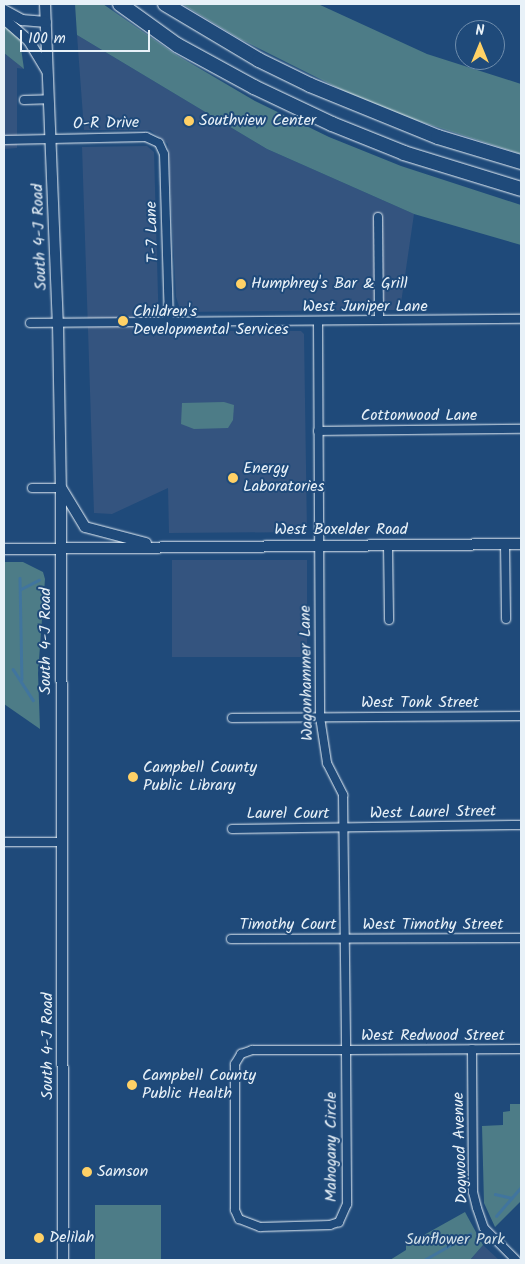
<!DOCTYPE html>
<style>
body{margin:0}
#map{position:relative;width:525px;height:1264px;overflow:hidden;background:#1f4a7a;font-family:Kalam,sans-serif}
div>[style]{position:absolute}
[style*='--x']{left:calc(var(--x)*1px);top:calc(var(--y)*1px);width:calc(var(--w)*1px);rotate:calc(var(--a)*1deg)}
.built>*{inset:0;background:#34547f;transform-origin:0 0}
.green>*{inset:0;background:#4d7c87;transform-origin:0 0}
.stream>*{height:2.5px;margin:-1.25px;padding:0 1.25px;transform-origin:1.25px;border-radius:1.25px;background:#41759e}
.roads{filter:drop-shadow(0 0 1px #e8f1f8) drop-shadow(0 0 1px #e8f1f8)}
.street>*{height:8px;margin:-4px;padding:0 4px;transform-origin:4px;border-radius:4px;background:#1f4a7a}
.secondary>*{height:10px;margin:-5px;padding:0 5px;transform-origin:5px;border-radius:5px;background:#1f4a7a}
.highway>*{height:14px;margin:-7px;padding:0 7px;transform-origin:7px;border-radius:7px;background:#1f4a7a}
.dots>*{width:14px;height:14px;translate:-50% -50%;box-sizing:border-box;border:2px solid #1f4a7a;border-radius:50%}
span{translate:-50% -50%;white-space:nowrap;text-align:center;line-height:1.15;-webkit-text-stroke:4px #1f4a7a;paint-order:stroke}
.poi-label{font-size:16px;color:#e8f1f8}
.left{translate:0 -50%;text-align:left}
.street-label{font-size:16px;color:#e8f1f8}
.park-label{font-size:16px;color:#d1dfe7}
.frame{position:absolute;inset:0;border:5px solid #e8f1f8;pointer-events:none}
.north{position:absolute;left:455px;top:20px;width:50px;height:50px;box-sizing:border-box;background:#1f4a7a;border:1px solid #6f8dac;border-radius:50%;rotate:0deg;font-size:14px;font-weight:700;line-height:20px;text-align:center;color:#e8f1f8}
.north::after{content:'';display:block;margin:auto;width:18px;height:22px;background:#ffd166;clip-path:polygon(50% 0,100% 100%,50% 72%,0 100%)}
.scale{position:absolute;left:20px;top:30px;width:130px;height:22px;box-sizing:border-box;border:2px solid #e8f1f8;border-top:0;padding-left:6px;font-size:15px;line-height:18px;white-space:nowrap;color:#e8f1f8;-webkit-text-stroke:4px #1f4a7a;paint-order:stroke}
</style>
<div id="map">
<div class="built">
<i style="clip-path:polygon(77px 35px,267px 149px,414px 214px,400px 310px,181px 312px,176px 297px,168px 144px,150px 130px,84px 130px)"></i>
<i style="clip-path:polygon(4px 53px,24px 69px,17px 68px,17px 148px,4px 149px)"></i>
<i style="clip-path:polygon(147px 146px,154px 152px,159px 331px,301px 331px,304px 334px,307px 532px,169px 533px,168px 488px,112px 514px,94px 513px,82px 147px)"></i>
<i style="left:172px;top:560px;width:135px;height:97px"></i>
<i style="clip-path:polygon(483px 1245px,499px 1260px,470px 1260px)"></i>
</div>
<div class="green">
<i style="clip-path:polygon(75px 4px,103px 4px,175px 54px,255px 101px,329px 137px,401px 166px,521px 205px,521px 245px,414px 214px,267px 149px,77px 35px)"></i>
<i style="clip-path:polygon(182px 4px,318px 4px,427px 54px,521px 84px,521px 154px,412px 119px,346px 92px,240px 39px)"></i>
<i style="clip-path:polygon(4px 21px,19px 34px,24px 69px,4px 53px)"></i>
<i style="clip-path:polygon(224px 402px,234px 405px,233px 420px,228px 428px,194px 429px,181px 424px,182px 403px)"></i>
<i style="clip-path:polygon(4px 562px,23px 562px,43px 572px,45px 579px,38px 673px,40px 729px,4px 704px)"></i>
<i style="clip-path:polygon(510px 1104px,521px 1104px,521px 1201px,495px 1227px,484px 1203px,482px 1126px,503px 1125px,503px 1112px,510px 1111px)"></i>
<i style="left:95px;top:1205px;width:66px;height:55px"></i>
<i style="clip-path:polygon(465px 1212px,483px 1245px,470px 1260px,390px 1260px,406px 1250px,406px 1245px)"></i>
</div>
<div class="stream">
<i style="--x:20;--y:578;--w:101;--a:88.9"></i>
<i style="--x:21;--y:589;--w:20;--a:-27"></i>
<i style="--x:13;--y:669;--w:37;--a:57"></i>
<i style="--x:495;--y:1194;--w:17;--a:13"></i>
<i style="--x:496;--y:1216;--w:38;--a:-49"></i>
<i style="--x:424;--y:1260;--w:53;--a:-29.5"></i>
</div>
<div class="roads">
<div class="street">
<i style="--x:24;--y:100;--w:25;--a:-2"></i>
<i style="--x:4;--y:140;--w:142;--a:-1.2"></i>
<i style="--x:146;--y:137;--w:14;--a:25"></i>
<i style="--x:159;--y:143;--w:12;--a:66"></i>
<i style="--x:164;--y:154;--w:168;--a:88.3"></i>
<i style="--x:378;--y:217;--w:103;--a:89.4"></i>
<i style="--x:318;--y:321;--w:396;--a:89.7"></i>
<i style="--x:320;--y:717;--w:47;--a:81.3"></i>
<i style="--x:327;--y:763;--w:36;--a:63"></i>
<i style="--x:343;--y:795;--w:255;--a:89.3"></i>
<i style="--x:346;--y:1050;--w:175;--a:-0.3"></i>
<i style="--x:30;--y:323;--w:491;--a:-0.5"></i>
<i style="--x:318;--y:431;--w:203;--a:-0.6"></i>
<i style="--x:32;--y:488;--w:29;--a:0"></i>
<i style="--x:505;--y:544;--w:75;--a:89.2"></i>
<i style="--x:388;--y:545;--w:75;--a:89.2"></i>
<i style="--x:232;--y:718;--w:289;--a:-0.4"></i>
<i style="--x:232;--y:829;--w:289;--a:-0.8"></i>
<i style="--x:4;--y:842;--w:58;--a:0"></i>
<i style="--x:231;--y:939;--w:290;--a:-0.2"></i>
<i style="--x:472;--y:1049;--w:143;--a:89.6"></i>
<i style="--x:473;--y:1192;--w:16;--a:76"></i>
<i style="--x:477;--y:1208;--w:21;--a:71"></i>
<i style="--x:484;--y:1228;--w:45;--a:45"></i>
<i style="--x:252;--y:1050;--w:94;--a:0"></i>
<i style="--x:346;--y:1050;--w:154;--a:89.6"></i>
<i style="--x:347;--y:1204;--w:20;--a:114"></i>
<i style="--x:339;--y:1222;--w:9;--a:162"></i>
<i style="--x:330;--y:1225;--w:70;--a:178.4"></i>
<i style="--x:260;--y:1227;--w:22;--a:-159"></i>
<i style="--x:239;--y:1219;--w:10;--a:-114"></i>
<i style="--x:235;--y:1210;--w:146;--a:-90"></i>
<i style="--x:235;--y:1064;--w:12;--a:-59"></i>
<i style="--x:241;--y:1054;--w:12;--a:-20"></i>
</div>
<div class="secondary">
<i style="--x:45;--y:4;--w:319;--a:87.7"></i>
<i style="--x:58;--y:323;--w:165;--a:89"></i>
<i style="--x:61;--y:488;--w:772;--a:89.85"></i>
<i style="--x:4;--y:10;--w:21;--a:29"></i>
<i style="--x:22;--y:20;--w:24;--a:5"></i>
<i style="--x:4;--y:19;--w:33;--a:41"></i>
<i style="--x:29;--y:41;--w:35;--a:59"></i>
<i style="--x:62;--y:489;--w:44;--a:58.8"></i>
<i style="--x:85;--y:527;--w:63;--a:14.7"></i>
<i style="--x:4;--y:549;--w:517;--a:-0.55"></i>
</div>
<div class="highway">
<i style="--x:120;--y:4;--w:70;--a:35.7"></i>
<i style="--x:177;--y:45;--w:88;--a:28.6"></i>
<i style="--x:254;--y:87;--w:86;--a:25.4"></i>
<i style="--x:332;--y:124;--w:78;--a:21.9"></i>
<i style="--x:404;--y:153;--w:122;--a:17.1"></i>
<i style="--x:165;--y:4;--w:109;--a:30.8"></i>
<i style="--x:259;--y:60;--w:57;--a:26.1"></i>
<i style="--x:310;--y:85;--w:138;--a:22.1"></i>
<i style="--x:438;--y:137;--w:87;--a:16.8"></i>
</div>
</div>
<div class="dots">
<i style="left:189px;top:121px;background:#ffd166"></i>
<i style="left:241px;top:284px;background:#ffd166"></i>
<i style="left:123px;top:321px;background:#ffd166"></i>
<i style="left:233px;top:478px;background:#ffd166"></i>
<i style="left:133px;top:777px;background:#ffd166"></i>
<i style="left:132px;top:1085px;background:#ffd166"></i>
<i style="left:87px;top:1172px;background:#ffd166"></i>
<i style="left:39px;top:1238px;background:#ffd166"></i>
</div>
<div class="poi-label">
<span class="left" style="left:199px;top:121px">Southview Center</span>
<span class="left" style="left:251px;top:284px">Humphrey's Bar &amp; Grill</span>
<span class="left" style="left:133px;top:321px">Children's<br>Developmental Services</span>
<span class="left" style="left:243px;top:478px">Energy<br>Laboratories</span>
<span class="left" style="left:143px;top:777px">Campbell County<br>Public Library</span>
<span class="left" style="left:142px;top:1085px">Campbell County<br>Public Health</span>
<span class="left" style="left:97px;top:1172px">Samson</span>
<span class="left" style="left:49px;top:1238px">Delilah</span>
</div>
<div class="street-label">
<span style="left:106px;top:124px;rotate:-1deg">O-R Drive</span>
<span style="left:153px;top:232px;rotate:-92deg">T-7 Lane</span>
<span style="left:40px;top:237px;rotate:-92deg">South 4-J Road</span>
<span style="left:365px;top:307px">West Juniper Lane</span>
<span style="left:419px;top:416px">Cottonwood Lane</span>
<span style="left:341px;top:530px">West Boxelder Road</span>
<span style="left:46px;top:641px;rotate:-90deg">South 4-J Road</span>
<span style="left:307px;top:673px;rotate:-91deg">Wagonhammer Lane</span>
<span style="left:420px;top:703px">West Tonk Street</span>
<span style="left:433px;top:813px;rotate:-1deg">West Laurel Street</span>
<span style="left:288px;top:814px">Laurel Court</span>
<span style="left:288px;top:925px">Timothy Court</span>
<span style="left:433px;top:925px">West Timothy Street</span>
<span style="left:433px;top:1036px">West Redwood Street</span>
<span style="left:48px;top:1046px;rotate:-90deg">South 4-J Road</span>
<span style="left:332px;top:1147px;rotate:-90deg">Mahogany Circle</span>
<span style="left:461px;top:1148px;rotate:-92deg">Dogwood Avenue</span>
</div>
<div class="park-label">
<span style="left:455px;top:1240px">Sunflower Park</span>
</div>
<div class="frame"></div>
<div class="north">N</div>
<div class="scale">100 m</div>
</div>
